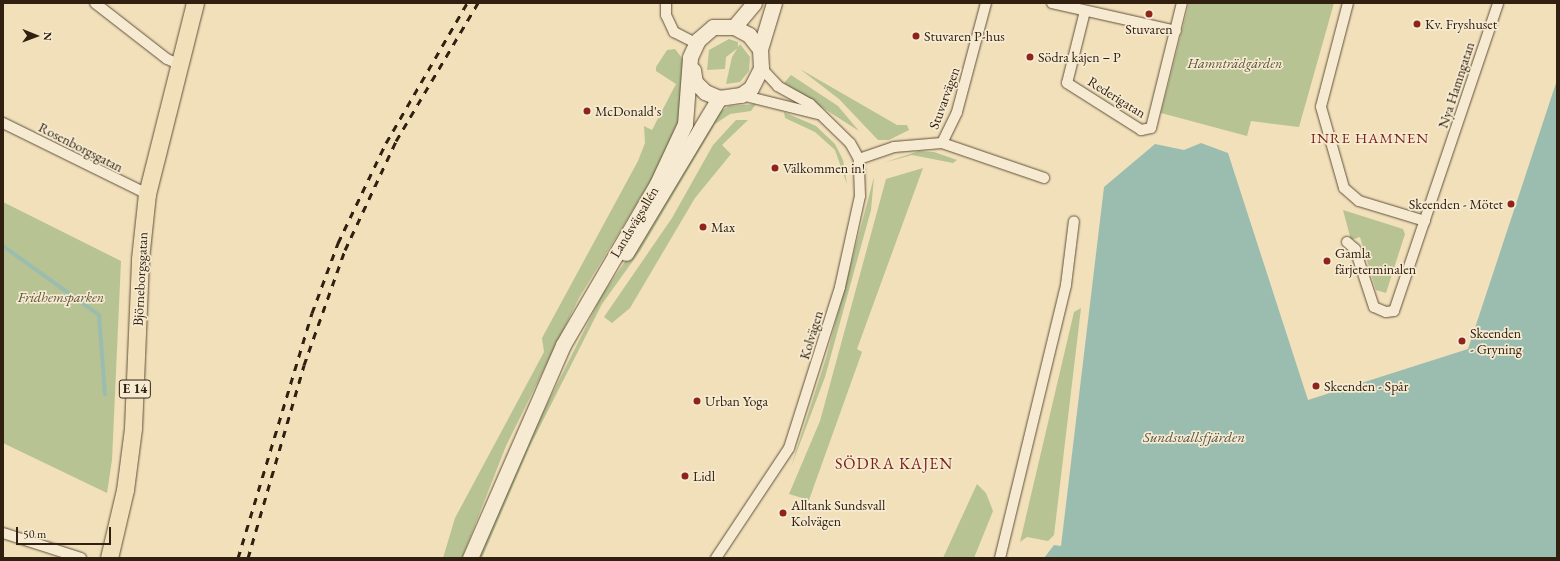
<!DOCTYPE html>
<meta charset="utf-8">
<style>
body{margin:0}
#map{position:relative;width:1560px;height:561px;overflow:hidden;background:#f1e0ba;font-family:"EB Garamond",serif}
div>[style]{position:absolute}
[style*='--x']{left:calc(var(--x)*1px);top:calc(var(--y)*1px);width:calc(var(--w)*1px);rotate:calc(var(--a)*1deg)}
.green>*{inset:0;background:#b7c392}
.water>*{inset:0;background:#9bbdb0}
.stream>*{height:4px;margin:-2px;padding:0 2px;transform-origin:2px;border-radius:2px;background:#9bbdb0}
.roads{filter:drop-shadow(0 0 1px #61503a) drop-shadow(0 0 1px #61503a)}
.minor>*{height:10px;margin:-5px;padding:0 5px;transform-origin:5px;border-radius:5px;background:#f6ebd2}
.secondary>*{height:15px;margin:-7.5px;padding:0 7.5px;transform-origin:7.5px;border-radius:7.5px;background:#f6ebd2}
.trunk>*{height:17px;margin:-8.5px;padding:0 8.5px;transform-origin:8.5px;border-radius:8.5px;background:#f1e0ba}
.rail>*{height:3px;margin-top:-1.5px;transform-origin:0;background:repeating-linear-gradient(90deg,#31200f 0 7px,transparent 0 14px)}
.dots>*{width:11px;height:11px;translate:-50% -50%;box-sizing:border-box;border:2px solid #f6ebd2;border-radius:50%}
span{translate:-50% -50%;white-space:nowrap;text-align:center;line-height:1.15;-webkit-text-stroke:3.5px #f6ebd2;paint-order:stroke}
.shield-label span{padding:1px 3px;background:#f6ebd2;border:1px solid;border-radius:3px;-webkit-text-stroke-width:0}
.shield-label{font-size:13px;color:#31200f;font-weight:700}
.poi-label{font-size:14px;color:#31200f}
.left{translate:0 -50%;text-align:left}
.right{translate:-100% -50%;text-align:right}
.park-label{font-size:14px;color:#595136;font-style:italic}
.street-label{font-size:14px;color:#31200f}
.neighbourhood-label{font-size:15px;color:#7a1f14;letter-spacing:1px}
.water-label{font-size:15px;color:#514f3f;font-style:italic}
.quarter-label{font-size:16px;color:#7a1f14;letter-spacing:1px}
.frame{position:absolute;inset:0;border:4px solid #31200f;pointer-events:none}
.north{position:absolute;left:16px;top:16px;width:40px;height:40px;-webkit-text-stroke:3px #f6ebd2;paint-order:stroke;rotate:91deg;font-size:11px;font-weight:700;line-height:16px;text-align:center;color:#31200f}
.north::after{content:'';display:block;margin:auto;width:14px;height:18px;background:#31200f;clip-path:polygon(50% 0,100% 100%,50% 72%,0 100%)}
.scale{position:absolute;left:16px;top:527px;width:95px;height:18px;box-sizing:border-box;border:2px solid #31200f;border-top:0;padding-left:5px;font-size:12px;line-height:14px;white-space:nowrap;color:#31200f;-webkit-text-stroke:3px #f6ebd2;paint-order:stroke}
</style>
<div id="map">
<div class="green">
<i style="clip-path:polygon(1189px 3px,1334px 3px,1299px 127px,1251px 121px,1247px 136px,1161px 113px)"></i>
<i style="clip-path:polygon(729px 39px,738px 42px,738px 48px,726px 57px,725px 69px,707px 70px,709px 50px)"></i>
<i style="clip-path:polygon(740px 44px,750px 57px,749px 71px,740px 82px,726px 84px,732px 57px)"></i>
<i style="clip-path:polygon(675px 49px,685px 62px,679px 123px,667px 154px,579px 298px,506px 446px,462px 558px,443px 558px,455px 518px,544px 352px,542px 338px,638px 161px,645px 143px,644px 126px,652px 130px,676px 84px,656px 71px,656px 67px,667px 50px)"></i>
<i style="clip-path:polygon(800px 69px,897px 125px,907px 125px,909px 130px,889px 140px,878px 140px,839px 99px)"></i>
<i style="clip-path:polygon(791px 75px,838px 106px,859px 131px,784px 83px)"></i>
<i style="clip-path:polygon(756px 104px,751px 111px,730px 114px,715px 124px,640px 251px,602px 304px,530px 446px,482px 558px,479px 558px,530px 438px,602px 295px,644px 234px,715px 115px,729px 106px)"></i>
<i style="clip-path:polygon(784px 112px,816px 126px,835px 144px,843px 160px,847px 184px,835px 150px,815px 132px,785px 118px)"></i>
<i style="clip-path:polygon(736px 120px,748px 120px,722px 145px,731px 154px,695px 198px,630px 308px,612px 323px,604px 317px,672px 218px,713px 145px)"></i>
<i style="clip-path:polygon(919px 151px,934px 152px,957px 160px,953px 163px,912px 155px,883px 163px)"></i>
<i style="clip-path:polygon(923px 168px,857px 349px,862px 352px,809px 500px,789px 494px,820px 421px,886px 179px)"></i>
<i style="clip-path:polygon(874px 177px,871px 210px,825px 377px,791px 467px,826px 358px)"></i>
<i style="clip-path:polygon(3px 202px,121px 261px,112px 460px,107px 493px,3px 443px)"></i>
<i style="clip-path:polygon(1343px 210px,1403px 229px,1405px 234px,1386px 293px,1376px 290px,1360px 237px,1351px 240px)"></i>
<i style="clip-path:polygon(1081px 308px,1054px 535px,1048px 541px,1027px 537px,1020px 542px,1074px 312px)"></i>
<i style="clip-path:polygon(977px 484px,986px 493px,993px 511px,974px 558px,943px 558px)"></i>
</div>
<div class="water">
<i style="clip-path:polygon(1557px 80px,1557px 558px,1044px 558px,1054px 545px,1061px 546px,1104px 187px,1155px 144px,1184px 150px,1201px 143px,1228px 153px,1308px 400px,1468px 349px)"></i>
</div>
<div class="stream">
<i style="--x:3;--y:246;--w:118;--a:35.7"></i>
<i style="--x:99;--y:315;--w:79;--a:85.7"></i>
</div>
<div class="roads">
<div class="minor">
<i style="--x:95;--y:3;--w:91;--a:37.9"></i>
<i style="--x:167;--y:59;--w:13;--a:23"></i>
<i style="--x:666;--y:3;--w:12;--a:90"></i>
<i style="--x:666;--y:15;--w:19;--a:65"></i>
<i style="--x:674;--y:32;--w:25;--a:27"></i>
<i style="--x:1052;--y:3;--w:127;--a:12.7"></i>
<i style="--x:1348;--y:3;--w:107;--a:104.6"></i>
<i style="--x:1321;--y:107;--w:84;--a:74.1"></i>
<i style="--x:1344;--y:188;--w:20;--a:41"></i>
<i style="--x:1359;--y:201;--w:69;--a:16.9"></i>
<i style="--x:1085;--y:11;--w:74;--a:104"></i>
<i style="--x:1067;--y:83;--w:88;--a:32.4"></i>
<i style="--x:1141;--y:130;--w:10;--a:-11"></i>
<i style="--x:1151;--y:128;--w:129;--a:-76.1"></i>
<i style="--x:741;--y:95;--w:79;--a:13.9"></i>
<i style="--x:3;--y:123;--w:161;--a:26.2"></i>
<i style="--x:942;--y:143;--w:108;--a:18.9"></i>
<i style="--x:859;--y:159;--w:37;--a:-19"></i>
<i style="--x:894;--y:147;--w:48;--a:-4.8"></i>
<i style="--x:942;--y:143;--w:34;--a:-64"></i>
<i style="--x:957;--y:112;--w:113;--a:-75.1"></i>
<i style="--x:1347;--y:242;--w:11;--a:41"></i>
<i style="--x:1355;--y:249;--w:61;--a:71.9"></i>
<i style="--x:1374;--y:307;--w:13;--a:23"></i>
<i style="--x:1386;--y:312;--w:8;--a:-7"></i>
<i style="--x:1394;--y:311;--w:325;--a:-71.3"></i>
<i style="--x:3;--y:533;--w:82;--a:17.8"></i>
<i style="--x:716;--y:558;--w:132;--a:-56.4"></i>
<i style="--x:789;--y:448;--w:169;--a:-72.4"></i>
<i style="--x:840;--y:287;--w:93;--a:-77.6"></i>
<i style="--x:860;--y:196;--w:37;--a:-92"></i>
<i style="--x:859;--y:159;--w:18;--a:-119"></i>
<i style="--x:850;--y:143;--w:56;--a:-135.7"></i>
<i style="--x:810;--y:104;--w:37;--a:-151"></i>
<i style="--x:778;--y:86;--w:25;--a:-133"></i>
<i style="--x:1000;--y:558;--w:281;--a:-76.4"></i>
<i style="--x:1066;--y:285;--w:64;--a:-82.9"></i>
</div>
<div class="secondary">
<i style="--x:734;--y:27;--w:31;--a:-50"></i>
<i style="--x:693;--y:70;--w:12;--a:81"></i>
<i style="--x:695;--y:82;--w:14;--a:45"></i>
<i style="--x:705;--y:92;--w:15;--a:23"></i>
<i style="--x:719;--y:98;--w:22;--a:-8"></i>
<i style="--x:741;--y:95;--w:12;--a:-35"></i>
<i style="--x:751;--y:88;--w:22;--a:-63"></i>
<i style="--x:761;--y:68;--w:19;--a:-93"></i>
<i style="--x:760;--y:49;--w:48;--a:-73.1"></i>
<i style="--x:626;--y:253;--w:181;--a:-59"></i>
<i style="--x:470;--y:558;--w:232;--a:-66.4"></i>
<i style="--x:563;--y:345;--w:186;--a:-59.7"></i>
<i style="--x:657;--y:184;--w:66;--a:-65"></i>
<i style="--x:685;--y:124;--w:67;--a:-85.7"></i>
<i style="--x:690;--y:57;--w:19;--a:-65"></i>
<i style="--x:698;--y:40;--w:20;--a:-41"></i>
<i style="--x:713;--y:27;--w:21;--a:0"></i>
<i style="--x:734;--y:27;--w:17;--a:28"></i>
<i style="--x:749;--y:35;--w:18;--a:52"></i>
</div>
<div class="trunk">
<i style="--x:109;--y:558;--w:70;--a:-76.8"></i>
<i style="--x:125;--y:490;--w:63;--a:-82.6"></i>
<i style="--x:133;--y:428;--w:169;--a:-87.6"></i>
<i style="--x:140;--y:259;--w:65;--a:-83.9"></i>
<i style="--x:147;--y:194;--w:197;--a:-75.9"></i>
</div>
</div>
<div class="rail">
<i style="--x:238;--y:558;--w:256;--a:-73.2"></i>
<i style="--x:312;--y:313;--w:75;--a:-69.6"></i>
<i style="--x:338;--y:243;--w:111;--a:-64.4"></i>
<i style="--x:386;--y:143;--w:162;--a:-59.9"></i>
<i style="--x:248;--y:558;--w:201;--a:-73.8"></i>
<i style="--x:304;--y:365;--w:122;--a:-70.4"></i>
<i style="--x:345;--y:250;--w:120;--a:-64.9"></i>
<i style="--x:396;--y:141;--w:161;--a:-59.3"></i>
</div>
<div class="dots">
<i style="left:1149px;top:14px;background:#8f2418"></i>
<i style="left:1417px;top:24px;background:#8f2418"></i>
<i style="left:916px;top:36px;background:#8f2418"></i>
<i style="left:1030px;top:57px;background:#8f2418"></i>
<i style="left:587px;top:111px;background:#8f2418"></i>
<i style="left:775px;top:168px;background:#8f2418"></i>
<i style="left:1511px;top:204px;background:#8f2418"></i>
<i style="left:703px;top:227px;background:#8f2418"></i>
<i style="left:1327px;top:261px;background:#8f2418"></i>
<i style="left:1462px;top:341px;background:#8f2418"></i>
<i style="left:1316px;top:386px;background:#8f2418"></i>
<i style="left:697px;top:401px;background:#8f2418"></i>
<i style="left:685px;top:476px;background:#8f2418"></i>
<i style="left:783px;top:513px;background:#8f2418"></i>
</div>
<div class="shield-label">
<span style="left:135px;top:389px">E 14</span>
</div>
<div class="poi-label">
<span class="left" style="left:1425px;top:24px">Kv. Fryshuset</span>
<span style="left:1149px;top:29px">Stuvaren</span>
<span class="left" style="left:924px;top:36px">Stuvaren P-hus</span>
<span class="left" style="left:1038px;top:57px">Södra kajen – P</span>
<span class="left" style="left:595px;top:111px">McDonald's</span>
<span class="left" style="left:783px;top:168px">Välkommen in!</span>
<span class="right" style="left:1503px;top:204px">Skeenden - Mötet</span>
<span class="left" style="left:711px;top:227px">Max</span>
<span class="left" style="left:1335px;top:261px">Gamla<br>färjeterminalen</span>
<span class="left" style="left:1470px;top:341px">Skeenden<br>- Gryning</span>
<span class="left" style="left:1324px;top:386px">Skeenden - Spår</span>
<span class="left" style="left:705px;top:401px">Urban Yoga</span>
<span class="left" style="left:693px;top:476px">Lidl</span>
<span class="left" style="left:791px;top:513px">Alltank Sundsvall<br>Kolvägen</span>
</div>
<div class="park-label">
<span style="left:1235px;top:63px">Hamnträdgården</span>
<span style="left:61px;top:297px">Fridhemsparken</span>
</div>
<div class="street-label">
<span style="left:1456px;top:85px;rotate:-72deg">Nya Hamngatan</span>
<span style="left:1117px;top:97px;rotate:32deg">Rederigatan</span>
<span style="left:944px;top:98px;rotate:-70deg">Stuvarvägen</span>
<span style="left:81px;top:147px;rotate:27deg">Rosenborgsgatan</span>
<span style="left:634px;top:222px;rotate:-59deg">Landsvägsallén</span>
<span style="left:140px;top:279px;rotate:-87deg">Björneborgsgatan</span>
<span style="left:811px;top:335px;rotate:-73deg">Kolvägen</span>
</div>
<div class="neighbourhood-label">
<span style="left:1370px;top:138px">INRE HAMNEN</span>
</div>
<div class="water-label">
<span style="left:1194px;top:437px">Sundsvallsfjärden</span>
</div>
<div class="quarter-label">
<span style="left:894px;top:464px">SÖDRA KAJEN</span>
</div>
<div class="frame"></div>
<div class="north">N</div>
<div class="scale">50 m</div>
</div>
